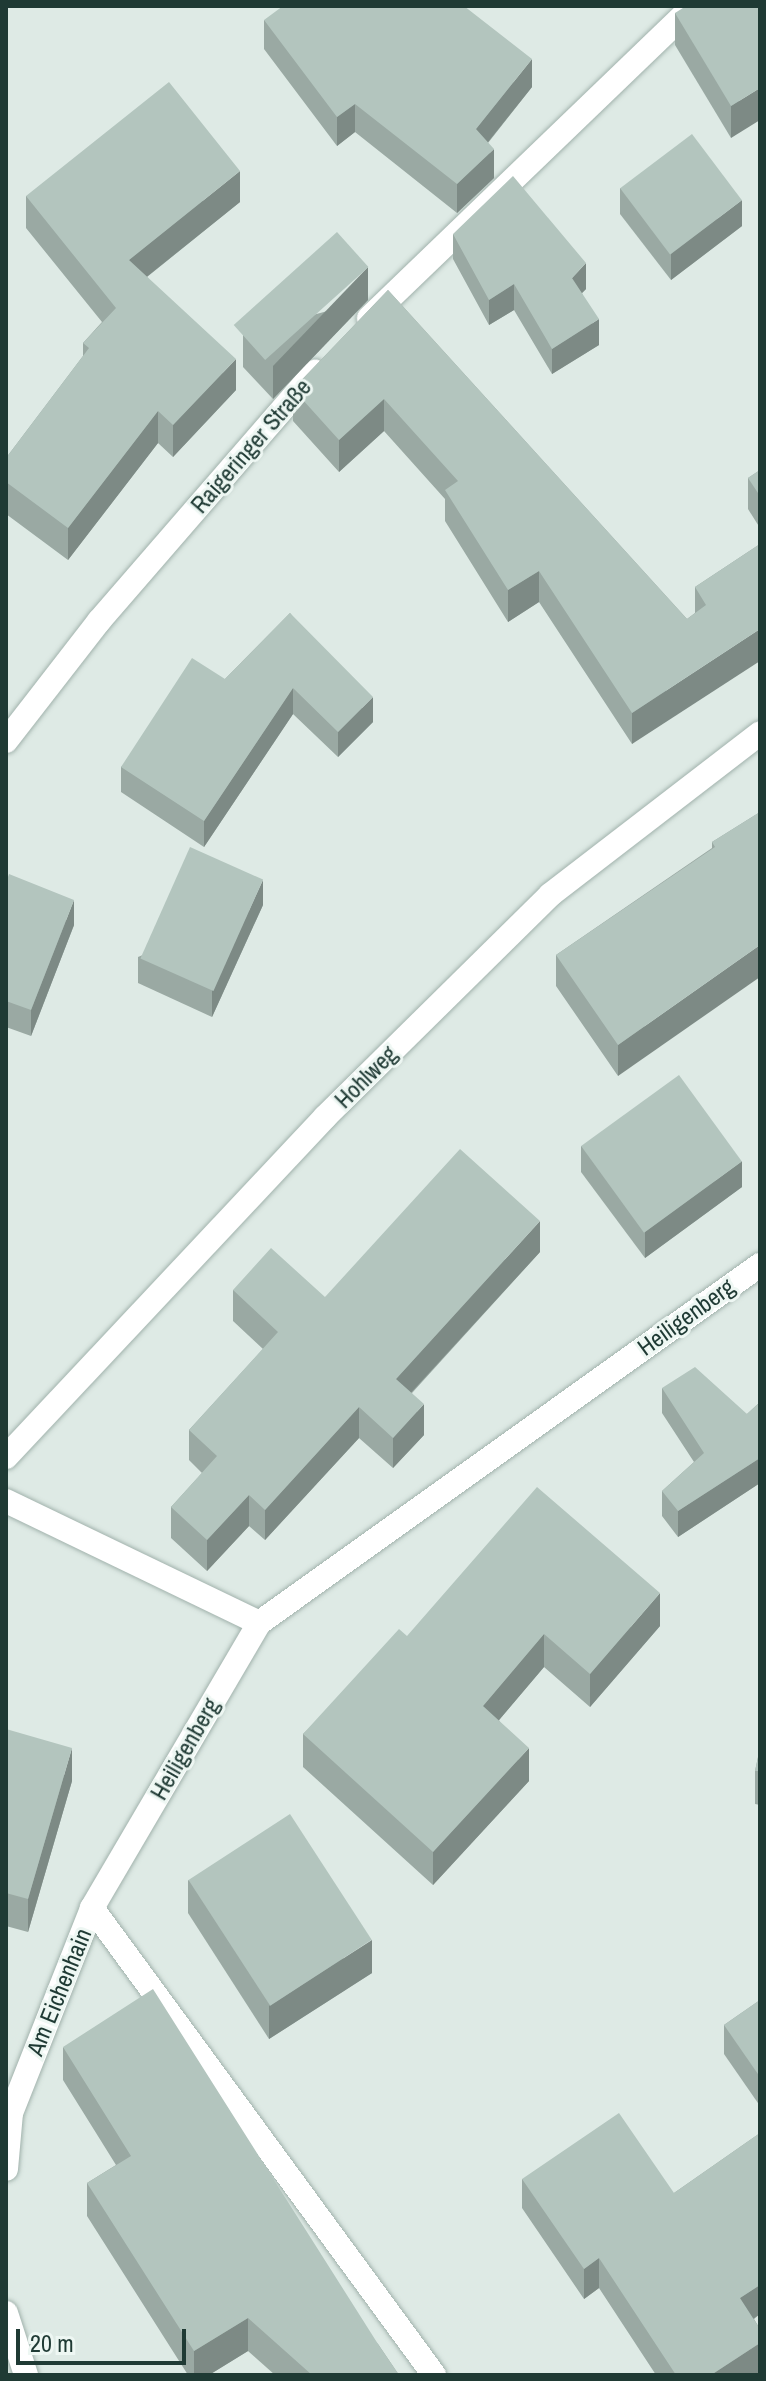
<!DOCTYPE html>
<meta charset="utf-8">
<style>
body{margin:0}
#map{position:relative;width:766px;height:2381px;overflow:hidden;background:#deeae5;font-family:"Archivo Narrow",sans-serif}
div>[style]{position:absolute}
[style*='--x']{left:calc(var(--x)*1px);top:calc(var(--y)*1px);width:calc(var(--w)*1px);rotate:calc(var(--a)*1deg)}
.roads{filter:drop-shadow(0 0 2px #a1b2ac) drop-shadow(0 0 2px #a1b2ac)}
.minor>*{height:24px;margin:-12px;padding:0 12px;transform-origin:12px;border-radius:12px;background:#fff}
.wall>*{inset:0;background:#9aa9a3}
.shaded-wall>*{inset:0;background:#7d8a85}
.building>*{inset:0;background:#b3c5be;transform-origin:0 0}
span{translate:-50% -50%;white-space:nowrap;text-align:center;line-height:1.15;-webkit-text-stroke:6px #eef7f3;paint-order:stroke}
.street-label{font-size:24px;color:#1f3a34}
.frame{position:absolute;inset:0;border:8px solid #1f3a34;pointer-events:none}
.scale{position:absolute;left:16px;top:2329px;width:170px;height:36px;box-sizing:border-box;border:4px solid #1f3a34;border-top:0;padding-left:10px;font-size:24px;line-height:28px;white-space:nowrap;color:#1f3a34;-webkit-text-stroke:6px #eef7f3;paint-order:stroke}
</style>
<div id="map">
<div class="roads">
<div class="minor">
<i style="--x:369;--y:318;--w:450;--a:-43.9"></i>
<i style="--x:6;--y:741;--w:152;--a:-52.2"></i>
<i style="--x:99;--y:621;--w:330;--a:-49.1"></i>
<i style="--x:6;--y:1457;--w:466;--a:-46.8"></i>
<i style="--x:325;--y:1117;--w:316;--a:-44.6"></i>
<i style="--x:550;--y:895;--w:265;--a:-37.6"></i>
<i style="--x:6;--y:1501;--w:281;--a:25.7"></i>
<i style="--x:92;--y:1908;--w:579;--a:53.78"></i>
<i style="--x:6;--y:2169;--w:56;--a:-84.9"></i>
<i style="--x:11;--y:2113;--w:220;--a:-68.4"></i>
<i style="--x:92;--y:1908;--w:330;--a:-59.6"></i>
<i style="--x:259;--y:1623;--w:616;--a:-35.55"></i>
<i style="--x:6;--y:2313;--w:65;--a:72.1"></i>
</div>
</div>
<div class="wall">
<i style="clip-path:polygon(760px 6px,731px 138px,675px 45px,675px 13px)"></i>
<i style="clip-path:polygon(264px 20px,532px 87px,488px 143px,494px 178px,457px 213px,355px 132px,337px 146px,264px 49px)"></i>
<i style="clip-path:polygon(620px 188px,742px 226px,671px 280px,620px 214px)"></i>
<i style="clip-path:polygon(26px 196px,240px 202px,147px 277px,236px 390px,173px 457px,158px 443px,68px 560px,6px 514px,6px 458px,83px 356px,83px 343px,102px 322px,26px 228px)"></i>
<i style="clip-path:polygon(453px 234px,586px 289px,582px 293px,599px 345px,552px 374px,514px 310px,489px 325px,453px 259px)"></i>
<i style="clip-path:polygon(388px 290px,687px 619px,695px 613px,695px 587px,760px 544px,632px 744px,539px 602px,508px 622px,445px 521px,445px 499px,384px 431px,339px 472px,293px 421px,293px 389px)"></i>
<i style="clip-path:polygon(368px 300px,273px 399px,243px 367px,243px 334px)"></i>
<i style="clip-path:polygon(760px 470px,760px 528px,748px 509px,748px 478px)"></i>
<i style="clip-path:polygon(290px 613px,373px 722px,338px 757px,293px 714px,204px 847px,121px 792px,121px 767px,225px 679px)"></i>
<i style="clip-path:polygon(760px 812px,618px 1076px,556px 986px,556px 955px,712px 848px,712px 842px)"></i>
<i style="clip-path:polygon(6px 883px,74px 925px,31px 1036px,6px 1027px)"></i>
<i style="clip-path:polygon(263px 905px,212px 1017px,138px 983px,138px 957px)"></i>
<i style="clip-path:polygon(581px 1146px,742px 1187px,645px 1258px,581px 1172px)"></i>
<i style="clip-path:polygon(540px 1252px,412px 1393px,424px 1435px,393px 1468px,359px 1438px,265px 1540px,249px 1526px,207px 1571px,171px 1538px,171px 1507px,202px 1473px,189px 1460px,189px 1430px,263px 1349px,233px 1321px,233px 1290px,325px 1297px)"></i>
<i style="clip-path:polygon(662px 1388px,747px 1414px,760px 1402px,760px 1483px,678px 1537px,662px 1516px,662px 1491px,694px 1462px,662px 1413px)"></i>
<i style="clip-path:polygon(660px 1626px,590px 1707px,544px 1667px,499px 1720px,529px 1781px,433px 1885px,303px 1767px,303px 1734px,407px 1636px)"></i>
<i style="clip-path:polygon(6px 1729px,72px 1781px,28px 1932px,6px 1926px)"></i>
<i style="clip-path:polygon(760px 1748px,760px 1805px,755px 1804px,755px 1771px)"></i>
<i style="clip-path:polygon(188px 1880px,372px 1973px,269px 2039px,188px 1913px)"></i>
<i style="clip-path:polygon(760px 2000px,760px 2106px,724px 2054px,724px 2025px)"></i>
<i style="clip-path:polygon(63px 2047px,378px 2344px,399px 2375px,275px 2375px,248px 2351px,209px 2375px,188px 2375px,87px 2216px,87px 2183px,116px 2165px,63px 2080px)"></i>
<i style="clip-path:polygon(760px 2133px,760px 2314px,754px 2319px,760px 2329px,760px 2373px,757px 2375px,656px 2375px,599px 2288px,584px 2299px,522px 2208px,522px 2179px,674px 2193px)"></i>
</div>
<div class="shaded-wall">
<i style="clip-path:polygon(532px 59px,532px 87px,476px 157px,476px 129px)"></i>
<i style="clip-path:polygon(760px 88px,760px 120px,731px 138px,731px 106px)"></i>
<i style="clip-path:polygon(355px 104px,355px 132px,337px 146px,337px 117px)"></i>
<i style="clip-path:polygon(494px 149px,494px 178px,457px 213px,457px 184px)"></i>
<i style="clip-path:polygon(240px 171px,240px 202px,129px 291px,129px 260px)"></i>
<i style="clip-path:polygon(742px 200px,742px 226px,671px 280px,671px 254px)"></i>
<i style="clip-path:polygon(586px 263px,586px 289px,572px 303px,572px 278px)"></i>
<i style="clip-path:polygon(368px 267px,368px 300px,273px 399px,273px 366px)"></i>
<i style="clip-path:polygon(514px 284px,514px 310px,489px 325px,489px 300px)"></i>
<i style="clip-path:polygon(599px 319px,599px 345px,552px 374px,552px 349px)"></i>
<i style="clip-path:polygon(236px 359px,236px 390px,173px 457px,173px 425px)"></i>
<i style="clip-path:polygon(384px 399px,384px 431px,339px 472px,339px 440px)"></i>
<i style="clip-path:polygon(158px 411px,158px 443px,68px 560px,68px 528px)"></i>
<i style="clip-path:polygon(539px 571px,539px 602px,508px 622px,508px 590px)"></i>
<i style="clip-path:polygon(760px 629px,760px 661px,632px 744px,632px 713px)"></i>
<i style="clip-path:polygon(293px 688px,293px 714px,204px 847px,204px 821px)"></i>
<i style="clip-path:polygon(373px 697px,373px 722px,338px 757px,338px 732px)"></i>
<i style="clip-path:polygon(263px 880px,263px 905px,212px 1017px,212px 991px)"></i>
<i style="clip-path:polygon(74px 900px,74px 925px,31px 1036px,31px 1010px)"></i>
<i style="clip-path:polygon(760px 945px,760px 977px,618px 1076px,618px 1045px)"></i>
<i style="clip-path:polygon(742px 1161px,742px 1187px,645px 1258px,645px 1232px)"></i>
<i style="clip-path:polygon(540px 1221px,540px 1252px,396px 1409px,396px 1379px)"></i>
<i style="clip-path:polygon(424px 1404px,424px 1435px,393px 1468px,393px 1438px)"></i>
<i style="clip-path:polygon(359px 1407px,359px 1438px,265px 1540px,265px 1510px)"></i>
<i style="clip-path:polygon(760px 1458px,760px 1483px,678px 1537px,678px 1511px)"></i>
<i style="clip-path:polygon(249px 1495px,249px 1526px,207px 1571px,207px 1540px)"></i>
<i style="clip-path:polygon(660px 1593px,660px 1626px,590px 1707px,590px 1674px)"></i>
<i style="clip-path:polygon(544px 1634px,544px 1667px,483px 1739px,483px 1706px)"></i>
<i style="clip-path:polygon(72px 1748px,72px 1781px,28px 1932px,28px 1899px)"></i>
<i style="clip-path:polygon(529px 1748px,529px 1781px,433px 1885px,433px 1852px)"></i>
<i style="clip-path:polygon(372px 1940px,372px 1973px,269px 2039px,269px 2006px)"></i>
<i style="clip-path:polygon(599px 2258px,599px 2288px,584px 2299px,584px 2269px)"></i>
<i style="clip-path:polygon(760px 2285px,760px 2314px,740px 2328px,740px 2298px)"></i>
<i style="clip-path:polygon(248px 2318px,248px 2351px,209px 2375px,194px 2375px,194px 2351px)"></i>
<i style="clip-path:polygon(760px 2343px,760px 2373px,757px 2375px,711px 2375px)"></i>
</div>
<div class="building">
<i style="clip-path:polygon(283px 6px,464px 6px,532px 59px,476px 129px,494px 149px,457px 184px,355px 104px,337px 117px,264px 20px)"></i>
<i style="clip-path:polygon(686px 6px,760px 6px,760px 88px,731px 106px,675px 13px)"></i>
<i style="clip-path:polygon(169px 82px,240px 171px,129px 260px,236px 359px,173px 425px,158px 411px,68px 528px,6px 482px,6px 458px,89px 348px,83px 343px,116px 308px,26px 196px)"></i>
<i style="left:692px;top:134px;width:83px;height:90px;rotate:53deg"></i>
<i style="clip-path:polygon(513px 176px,586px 263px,572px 278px,599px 319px,552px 349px,514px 284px,489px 300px,453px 234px)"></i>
<i style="left:337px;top:232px;width:47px;height:139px;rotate:48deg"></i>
<i style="clip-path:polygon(388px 290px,687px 619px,706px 605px,695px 587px,760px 544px,760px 629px,632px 713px,539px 571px,508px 590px,445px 490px,458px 481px,384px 399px,339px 440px,293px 389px)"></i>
<i style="clip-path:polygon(760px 470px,760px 496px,748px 478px)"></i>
<i style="clip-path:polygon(290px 613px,373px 697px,338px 732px,293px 688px,204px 821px,121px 767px,192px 658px,225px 679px)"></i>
<i style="clip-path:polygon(760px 812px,760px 945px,618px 1045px,556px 955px,715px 847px,712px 842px)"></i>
<i style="left:190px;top:847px;width:80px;height:122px;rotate:24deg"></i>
<i style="clip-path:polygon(9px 874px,74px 900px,31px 1010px,6px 1001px,6px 883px)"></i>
<i style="left:679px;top:1075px;width:107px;height:121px;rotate:54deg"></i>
<i style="clip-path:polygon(460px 1149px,540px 1221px,396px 1379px,424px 1404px,393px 1438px,359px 1407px,265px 1510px,249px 1495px,207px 1540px,171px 1507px,217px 1456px,189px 1430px,278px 1332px,233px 1290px,271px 1248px,325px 1297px)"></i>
<i style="clip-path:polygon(695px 1367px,747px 1414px,760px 1402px,760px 1458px,678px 1511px,662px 1491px,704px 1453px,662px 1388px)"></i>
<i style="clip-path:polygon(537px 1487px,660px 1593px,590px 1674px,544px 1634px,483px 1706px,529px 1748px,433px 1852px,303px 1734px,399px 1629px,407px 1636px)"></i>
<i style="clip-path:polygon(6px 1729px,72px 1748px,28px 1899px,6px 1893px)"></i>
<i style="clip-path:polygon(760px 1748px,760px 1771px,755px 1771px)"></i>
<i style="left:290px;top:1814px;width:150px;height:121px;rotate:57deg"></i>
<i style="clip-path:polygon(153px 1989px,378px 2344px,399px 2375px,312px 2375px,248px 2318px,194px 2351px,87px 2183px,131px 2156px,63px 2047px)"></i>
<i style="clip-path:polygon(760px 2000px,760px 2077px,724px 2025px)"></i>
<i style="clip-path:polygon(619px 2113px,674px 2193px,760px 2133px,760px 2285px,740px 2298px,760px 2329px,760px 2343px,711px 2375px,676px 2375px,599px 2258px,584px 2269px,522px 2179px)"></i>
</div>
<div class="street-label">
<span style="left:251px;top:446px;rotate:-49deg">Raigeringer Straße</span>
<span style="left:366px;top:1077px;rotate:-45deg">Hohlweg</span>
<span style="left:686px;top:1317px;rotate:-36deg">Heiligenberg</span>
<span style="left:185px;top:1749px;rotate:-60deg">Heiligenberg</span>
<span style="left:59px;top:1992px;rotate:-68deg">Am Eichenhain</span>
</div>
<div class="frame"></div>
<div class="scale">20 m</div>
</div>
